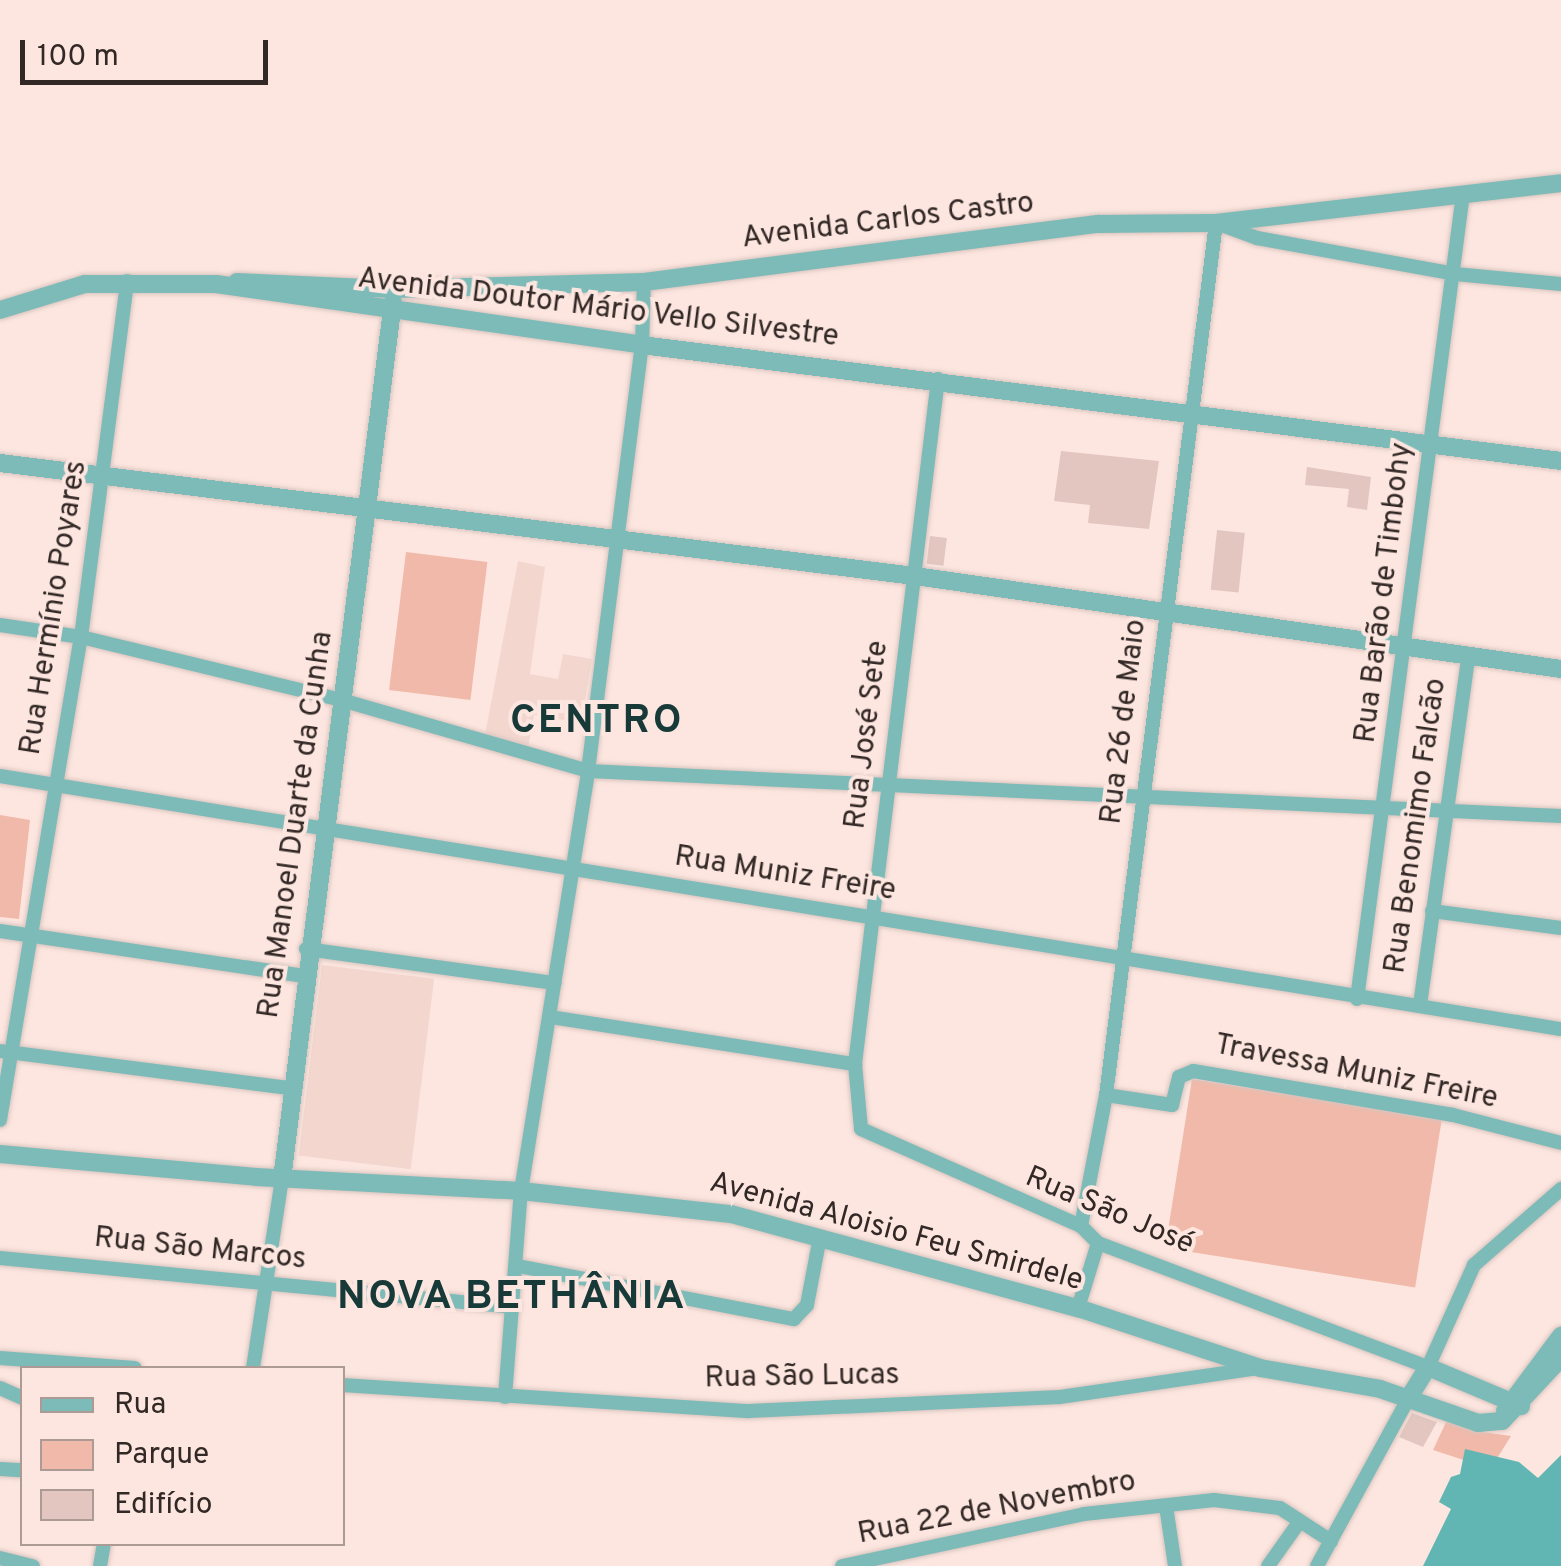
<!DOCTYPE html>
<meta charset="utf-8">
<style>
body{margin:0}
#map{position:relative;width:1561px;height:1566px;overflow:hidden;background:#fde6e0;font-family:Overpass,sans-serif}
div>[style]{position:absolute}
[style*='--x']{left:calc(var(--x)*1px);top:calc(var(--y)*1px);width:calc(var(--w)*1px);rotate:calc(var(--a)*1deg)}
.built>*{inset:0;background:#f3d7cf;transform-origin:0 0}
.green>*{inset:0;background:#f1b9a9;transform-origin:0 0}
.water>*{inset:0;background:#61b6b3}
.building>*{inset:0;background:#e2c6bf;transform-origin:0 0}
.roads{filter:drop-shadow(0 0 2px #d8c4be) drop-shadow(0 0 2px #d8c4be)}
.minor>*{height:14px;margin:-7px;padding:0 7px;transform-origin:7px;border-radius:7px;background:#7dbbb9}
.tertiary>*{height:18px;margin:-9px;padding:0 9px;transform-origin:9px;border-radius:9px;background:#7dbbb9}
span{translate:-50% -50%;white-space:nowrap;text-align:center;line-height:1.15;-webkit-text-stroke:8px #fde6e0;paint-order:stroke}
.street-label{font-size:30px;color:#322825}
.district-label{font-size:40px;color:#173a39;font-weight:700;letter-spacing:2.5px}
.legend{position:absolute;left:20px;top:1366px;width:325px;height:180px;box-sizing:border-box;background:#fde6e0;border:2px solid #ac9a95;margin:0;padding:12px 18px;list-style:none;font-size:30px;color:#322825}
.legend li{display:flex;align-items:center;gap:20px;height:50px}
.legend b{width:50px;border:2px solid #ac9a95}
.scale{position:absolute;left:20px;top:40px;width:248px;height:45px;box-sizing:border-box;border:5px solid #322825;border-top:0;padding-left:12px;font-size:30px;line-height:35px;white-space:nowrap;color:#322825;-webkit-text-stroke:8px #fde6e0;paint-order:stroke}
</style>
<div id="map">
<div class="built">
<i style="clip-path:polygon(518px 561px,545px 567px,530px 674px,558px 679px,563px 654px,592px 659px,581px 723px,534px 715px,528px 748px,484px 740px)"></i>
<i style="left:322px;top:965px;width:113px;height:192px;rotate:7deg"></i>
</div>
<div class="green">
<i style="left:406px;top:552px;width:82px;height:139px;rotate:7deg"></i>
<i style="clip-path:polygon(0 815px,30px 820px,19px 919px,0 917px)"></i>
<i style="left:1192px;top:1079px;width:253px;height:171px;rotate:9deg"></i>
<i style="clip-path:polygon(1447px 1420px,1476px 1431px,1511px 1436px,1496px 1460px,1482px 1466px,1433px 1450px)"></i>
</div>
<div class="water">
<i style="clip-path:polygon(1465px 1449px,1519px 1462px,1538px 1478px,1561px 1455px,1561px 1566px,1423px 1566px,1451px 1509px,1439px 1502px,1451px 1477px,1460px 1474px)"></i>
</div>
<div class="building">
<i style="clip-path:polygon(1061px 451px,1159px 461px,1149px 529px,1088px 523px,1090px 505px,1054px 501px)"></i>
<i style="clip-path:polygon(1307px 467px,1371px 477px,1367px 510px,1347px 507px,1349px 489px,1305px 485px)"></i>
<i style="left:1217px;top:530px;width:28px;height:60px;rotate:6deg"></i>
<i style="left:930px;top:536px;width:17px;height:28px;rotate:7deg"></i>
<i style="clip-path:polygon(1412px 1413px,1437px 1422px,1423px 1447px,1399px 1437px)"></i>
</div>
<div class="roads">
<div class="minor">
<i style="--x:938;--y:379;--w:690;--a:96.91"></i>
<i style="--x:855;--y:1064;--w:65;--a:84.7"></i>
<i style="--x:861;--y:1129;--w:240;--a:23.8"></i>
<i style="--x:1081;--y:1226;--w:24;--a:45"></i>
<i style="--x:1098;--y:1243;--w:353;--a:20.6"></i>
<i style="--x:1428;--y:1367;--w:112;--a:-65.7"></i>
<i style="--x:1474;--y:1265;--w:116;--a:-41.1"></i>
<i style="--x:0;--y:625;--w:82;--a:8.4"></i>
<i style="--x:81;--y:637;--w:268;--a:13.6"></i>
<i style="--x:341;--y:700;--w:257;--a:16"></i>
<i style="--x:588;--y:771;--w:974;--a:2.65"></i>
<i style="--x:0;--y:776;--w:1581;--a:9.21"></i>
<i style="--x:1432;--y:911;--w:130;--a:7.5"></i>
<i style="--x:0;--y:931;--w:306;--a:8.4"></i>
<i style="--x:306;--y:949;--w:251;--a:7.8"></i>
<i style="--x:1357;--y:999;--w:812;--a:-82.5"></i>
<i style="--x:1420;--y:1005;--w:354;--a:-82.1"></i>
<i style="--x:550;--y:1017;--w:309;--a:8.8"></i>
<i style="--x:0;--y:1051;--w:292;--a:7.3"></i>
<i style="--x:1106;--y:1095;--w:67;--a:8.6"></i>
<i style="--x:1172;--y:1105;--w:29;--a:-76"></i>
<i style="--x:1179;--y:1077;--w:15;--a:-23"></i>
<i style="--x:1193;--y:1071;--w:264;--a:9.6"></i>
<i style="--x:1453;--y:1115;--w:112;--a:14.5"></i>
<i style="--x:0;--y:1120;--w:490;--a:-80.5"></i>
<i style="--x:81;--y:637;--w:359;--a:-82.6"></i>
<i style="--x:1081;--y:1226;--w:133;--a:-79.2"></i>
<i style="--x:1106;--y:1095;--w:879;--a:-82.81"></i>
<i style="--x:1216;--y:223;--w:44;--a:20.1"></i>
<i style="--x:1257;--y:238;--w:201;--a:10.3"></i>
<i style="--x:1455;--y:274;--w:106;--a:5.4"></i>
<i style="--x:0;--y:1258;--w:516;--a:5.45"></i>
<i style="--x:518;--y:1266;--w:281;--a:10.9"></i>
<i style="--x:794;--y:1319;--w:19;--a:-47"></i>
<i style="--x:807;--y:1305;--w:69;--a:-79.2"></i>
<i style="--x:1078;--y:1308;--w:68;--a:-72.9"></i>
<i style="--x:0;--y:1358;--w:135;--a:4.2"></i>
<i style="--x:253;--y:1368;--w:191;--a:-81.3"></i>
<i style="--x:342;--y:1385;--w:408;--a:3.7"></i>
<i style="--x:749;--y:1411;--w:311;--a:-2.6"></i>
<i style="--x:1060;--y:1397;--w:200;--a:-8.3"></i>
<i style="--x:0;--y:1388;--w:24;--a:24"></i>
<i style="--x:505;--y:1397;--w:207;--a:-85.6"></i>
<i style="--x:521;--y:1191;--w:425;--a:-80.9"></i>
<i style="--x:588;--y:771;--w:429;--a:-82.8"></i>
<i style="--x:642;--y:345;--w:63;--a:-88.2"></i>
<i style="--x:0;--y:1469;--w:22;--a:3"></i>
<i style="--x:1166;--y:1506;--w:61;--a:81.5"></i>
<i style="--x:0;--y:1558;--w:34;--a:14"></i>
<i style="--x:100;--y:1566;--w:22;--a:-80"></i>
<i style="--x:842;--y:1566;--w:248;--a:-12.1"></i>
<i style="--x:1084;--y:1514;--w:131;--a:-6.1"></i>
<i style="--x:1214;--y:1500;--w:66;--a:6.9"></i>
<i style="--x:1280;--y:1508;--w:61;--a:32.9"></i>
<i style="--x:1268;--y:1566;--w:55;--a:-54.6"></i>
<i style="--x:1317;--y:1566;--w:190;--a:-61.4"></i>
</div>
<div class="tertiary">
<i style="--x:237;--y:282;--w:157;--a:2.6"></i>
<i style="--x:394;--y:289;--w:250;--a:-1.6"></i>
<i style="--x:644;--y:282;--w:459;--a:-7.3"></i>
<i style="--x:1099;--y:224;--w:117;--a:-0.5"></i>
<i style="--x:1216;--y:223;--w:347;--a:-6.6"></i>
<i style="--x:0;--y:310;--w:89;--a:-17"></i>
<i style="--x:85;--y:284;--w:131;--a:0"></i>
<i style="--x:216;--y:284;--w:430;--a:8.1"></i>
<i style="--x:642;--y:345;--w:926;--a:7.19"></i>
<i style="--x:0;--y:463;--w:922;--a:7.04"></i>
<i style="--x:915;--y:576;--w:653;--a:8.19"></i>
<i style="--x:0;--y:1154;--w:257;--a:5.1"></i>
<i style="--x:256;--y:1177;--w:265;--a:3"></i>
<i style="--x:521;--y:1191;--w:211;--a:6.3"></i>
<i style="--x:731;--y:1214;--w:360;--a:15.2"></i>
<i style="--x:1078;--y:1308;--w:192;--a:18.2"></i>
<i style="--x:1260;--y:1368;--w:122;--a:9.9"></i>
<i style="--x:1380;--y:1389;--w:104;--a:19.1"></i>
<i style="--x:1478;--y:1423;--w:24;--a:-5"></i>
<i style="--x:1502;--y:1421;--w:86;--a:-46.9"></i>
<i style="--x:282;--y:1179;--w:884;--a:-82.79"></i>
<i style="--x:1408;--y:1399;--w:38;--a:-58"></i>
<i style="--x:1428;--y:1367;--w:101;--a:22.8"></i>
<i style="--x:1505;--y:1411;--w:94;--a:-53.3"></i>
</div>
</div>
<div class="street-label">
<span style="left:888px;top:222px;rotate:-7deg">Avenida Carlos Castro</span>
<span style="left:598px;top:309px;rotate:7deg">Avenida Doutor Mário Vello Silvestre</span>
<span style="left:1385px;top:593px;rotate:-83deg">Rua Barão de Timbohy</span>
<span style="left:55px;top:608px;rotate:-81deg">Rua Hermínio Poyares</span>
<span style="left:1125px;top:722px;rotate:-83deg">Rua 26 de Maio</span>
<span style="left:868px;top:735px;rotate:-83deg">Rua José Sete</span>
<span style="left:297px;top:825px;rotate:-82deg">Rua Manoel Duarte da Cunha</span>
<span style="left:1417px;top:826px;rotate:-82deg">Rua Benomimo Falcão</span>
<span style="left:785px;top:875px;rotate:9deg">Rua Muniz Freire</span>
<span style="left:1356px;top:1073px;rotate:11deg">Travessa Muniz Freire</span>
<span style="left:1109px;top:1212px;rotate:23deg">Rua São José</span>
<span style="left:896px;top:1233px;rotate:15deg">Avenida Aloisio Feu Smirdele</span>
<span style="left:200px;top:1250px;rotate:6deg">Rua São Marcos</span>
<span style="left:802px;top:1378px;rotate:-1deg">Rua São Lucas</span>
<span style="left:997px;top:1509px;rotate:-11deg">Rua 22 de Novembro</span>
</div>
<div class="district-label">
<span style="left:597px;top:722px">CENTRO</span>
<span style="left:512px;top:1298px">NOVA BETHÂNIA</span>
</div>
<ul class="legend">
<li><b style="height:12px;background:#7dbbb9"></b>Rua</li>
<li><b style="height:28px;background:#f1b9a9"></b>Parque</li>
<li><b style="height:28px;background:#e2c6bf"></b>Edifício</li>
</ul>
<div class="scale">100 m</div>
</div>
